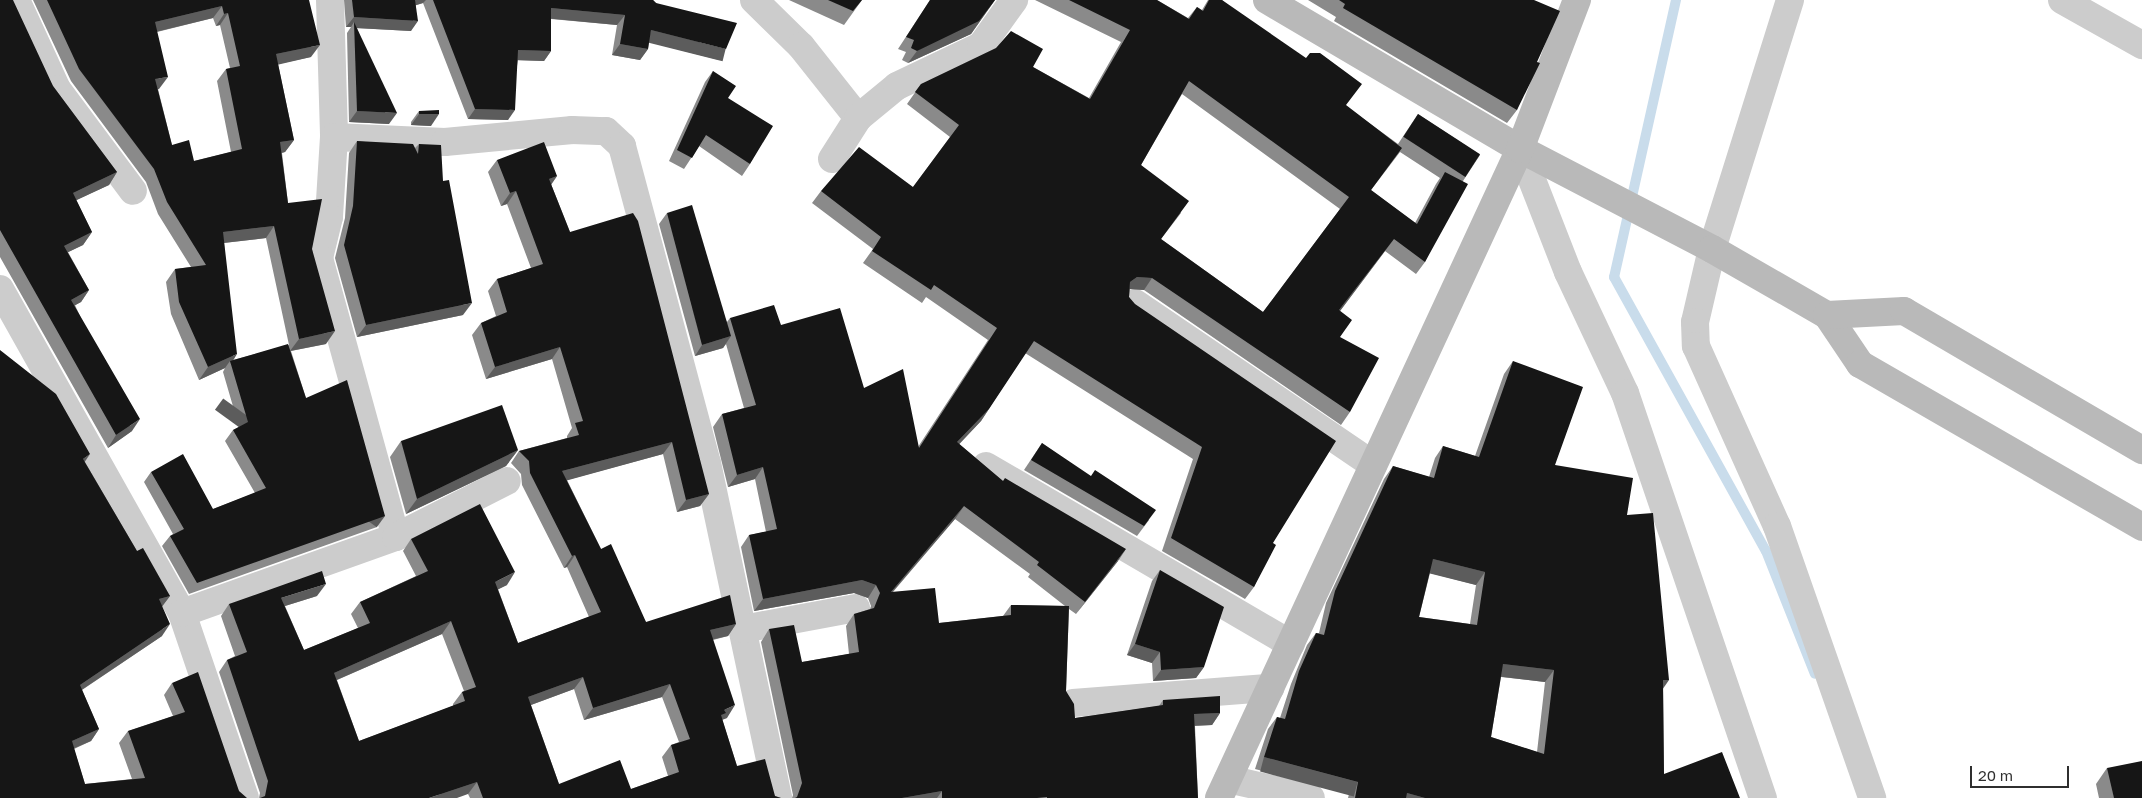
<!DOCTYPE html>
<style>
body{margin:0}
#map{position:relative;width:2142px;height:798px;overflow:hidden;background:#fff;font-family:"Golos Text",sans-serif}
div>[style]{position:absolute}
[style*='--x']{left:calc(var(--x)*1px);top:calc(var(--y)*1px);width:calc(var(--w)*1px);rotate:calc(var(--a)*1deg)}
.stream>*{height:10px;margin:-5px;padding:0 5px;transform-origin:5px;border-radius:5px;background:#c9dceb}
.street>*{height:28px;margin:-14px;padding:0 14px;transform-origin:14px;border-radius:14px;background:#ccc}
.secondary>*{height:28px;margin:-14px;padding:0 14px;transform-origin:14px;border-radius:14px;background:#b9b9b9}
.wall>*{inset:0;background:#8a8a8a}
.shaded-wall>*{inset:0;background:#5c5c5c;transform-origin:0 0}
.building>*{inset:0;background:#161616;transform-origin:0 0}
span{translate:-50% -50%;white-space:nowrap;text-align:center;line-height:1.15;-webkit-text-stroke:5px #fff;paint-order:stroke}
.scale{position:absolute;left:1970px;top:766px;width:99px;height:22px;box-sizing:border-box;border:2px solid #2f2f2f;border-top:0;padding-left:6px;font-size:15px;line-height:18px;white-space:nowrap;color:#2f2f2f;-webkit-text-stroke:4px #fff;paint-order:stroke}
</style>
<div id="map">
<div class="stream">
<i style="--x:1676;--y:0;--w:284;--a:102.6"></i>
<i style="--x:1614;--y:277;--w:313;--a:61"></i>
<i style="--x:1766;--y:551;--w:132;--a:68.3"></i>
</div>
<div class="street">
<i style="--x:16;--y:0;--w:98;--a:65.3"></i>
<i style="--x:57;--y:89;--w:127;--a:53.3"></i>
<i style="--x:330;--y:0;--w:137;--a:88.3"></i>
<i style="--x:334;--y:137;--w:80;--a:93.6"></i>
<i style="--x:329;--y:217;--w:42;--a:103.7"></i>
<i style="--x:319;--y:258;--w:289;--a:74.6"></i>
<i style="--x:754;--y:0;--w:66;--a:44.4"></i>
<i style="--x:801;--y:46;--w:92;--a:51.6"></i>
<i style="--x:1790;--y:0;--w:261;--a:107.4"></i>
<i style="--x:1712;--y:249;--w:75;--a:103.1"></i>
<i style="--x:1695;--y:322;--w:24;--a:88"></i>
<i style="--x:1696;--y:346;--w:197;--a:65.8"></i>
<i style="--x:1777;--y:526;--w:288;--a:70.7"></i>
<i style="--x:2062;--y:0;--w:92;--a:29.4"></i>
<i style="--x:334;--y:137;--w:111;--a:2.6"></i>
<i style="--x:445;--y:142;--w:128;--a:-5.4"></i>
<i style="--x:572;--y:130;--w:34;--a:2"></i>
<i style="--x:606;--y:131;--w:22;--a:43"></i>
<i style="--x:622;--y:146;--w:328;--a:75"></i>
<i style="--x:707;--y:463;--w:342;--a:78"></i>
<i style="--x:1520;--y:149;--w:132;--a:68.7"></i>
<i style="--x:1568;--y:272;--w:134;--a:64.8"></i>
<i style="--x:1625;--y:393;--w:428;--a:71.2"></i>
<i style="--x:832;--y:159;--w:49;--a:-57.6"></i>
<i style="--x:858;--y:118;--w:50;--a:-39.4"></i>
<i style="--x:897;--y:86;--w:93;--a:-25.5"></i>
<i style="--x:981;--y:46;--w:57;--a:-54.3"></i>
<i style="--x:0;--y:289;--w:372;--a:60.7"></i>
<i style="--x:182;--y:613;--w:195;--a:71.2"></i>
<i style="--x:1135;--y:303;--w:288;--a:34.2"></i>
<i style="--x:986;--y:466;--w:353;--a:30.3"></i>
<i style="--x:182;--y:613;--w:227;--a:-19.6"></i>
<i style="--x:396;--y:537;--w:124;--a:-26.8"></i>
<i style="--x:743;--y:629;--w:115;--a:-10.5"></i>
<i style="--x:1073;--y:703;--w:198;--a:-4.4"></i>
<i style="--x:1228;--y:779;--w:85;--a:12.9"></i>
</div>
<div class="secondary">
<i style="--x:1267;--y:0;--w:294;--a:30.5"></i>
<i style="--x:1520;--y:149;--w:216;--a:27.5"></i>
<i style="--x:1712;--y:249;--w:133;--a:29.9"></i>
<i style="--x:1827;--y:315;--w:59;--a:56"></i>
<i style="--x:1860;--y:364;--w:326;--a:30"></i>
<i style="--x:1827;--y:315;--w:77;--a:-3"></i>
<i style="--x:1904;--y:311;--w:276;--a:30.3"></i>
<i style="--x:1219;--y:798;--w:715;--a:-65.12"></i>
<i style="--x:1520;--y:149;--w:160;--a:-69.1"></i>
</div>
<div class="wall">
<i style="clip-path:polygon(0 0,53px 86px,117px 172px,109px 185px,76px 200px,92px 232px,83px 245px,68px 252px,89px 290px,81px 302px,75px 305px,132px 431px,108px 448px,0 257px)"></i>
<i style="clip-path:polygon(evenodd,33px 0,309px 0,311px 57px,278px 64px,294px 140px,285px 152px,282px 153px,288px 203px,312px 249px,326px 344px,291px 351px,306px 398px,377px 527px,189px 594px,162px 546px,170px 536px,173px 534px,144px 482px,151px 472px,213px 509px,255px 493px,225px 441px,233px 430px,239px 427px,223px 372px,225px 368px,199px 380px,171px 314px,166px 282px,175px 269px,191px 267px,158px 214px,146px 182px,71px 81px,33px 0,213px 18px,216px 26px,220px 25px,230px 68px,226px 69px,217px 81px,231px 152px,194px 161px,172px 145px,158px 89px,159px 89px,157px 32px,213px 18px,33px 0,266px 238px,289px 345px,233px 360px,224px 243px,266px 238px)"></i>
<i style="clip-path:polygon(344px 0,653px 0,719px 60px,649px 42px,648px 49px,640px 60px,612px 55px,617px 25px,551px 19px,551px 51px,544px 61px,518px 60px,508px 120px,468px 119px,423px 3px,416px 5px,411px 31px,357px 28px,389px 124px,349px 122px,347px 33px,351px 27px,346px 27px)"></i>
<i style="clip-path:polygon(789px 0,862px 0,844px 25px)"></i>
<i style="clip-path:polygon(930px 0,995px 0,971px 34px,908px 63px,902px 60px,906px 52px,898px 49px)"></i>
<i style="clip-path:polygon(evenodd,1035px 0,1157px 0,1188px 18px,1197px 7px,1202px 10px,1208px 0,1222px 0,1346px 106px,1398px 144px,1418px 114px,1480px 155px,1463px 181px,1425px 262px,1416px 274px,1385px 251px,1340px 311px,1340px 337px,1350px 412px,1341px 425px,1144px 290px,1130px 289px,1129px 297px,1273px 543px,1254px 587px,1245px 599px,1162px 551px,1193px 459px,1025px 353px,981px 421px,959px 444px,1003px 481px,1118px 561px,1076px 614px,1069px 609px,1066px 691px,1075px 718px,1159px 706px,1163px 700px,1220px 713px,1212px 725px,1195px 726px,1198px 798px,792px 798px,793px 795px,761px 642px,769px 629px,802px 662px,849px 654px,846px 626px,854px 614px,870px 609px,871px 606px,868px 598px,854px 593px,754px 611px,741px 547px,749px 535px,766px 532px,755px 479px,728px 487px,713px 427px,722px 414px,744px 408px,726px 344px,723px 348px,695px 356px,659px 224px,667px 213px,727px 322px,730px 318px,781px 325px,864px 388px,918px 447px,988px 340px,926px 297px,922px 303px,863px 263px,873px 249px,812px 203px,821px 191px,913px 187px,950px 137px,907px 104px,921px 84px,1033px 67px,1089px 98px,1121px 42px,1035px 0,1182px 94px,1340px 209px,1263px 312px,1161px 239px,1181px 213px,1141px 165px,1182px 94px,1035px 0,1400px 152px,1440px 178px,1436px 184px,1415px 223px,1371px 190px,1400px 152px,1035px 0,955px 519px,1030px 574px,1028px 577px,1065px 606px,1011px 605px,1003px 616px,939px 623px,893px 592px,955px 519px)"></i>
<i style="clip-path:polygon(1308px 0,1534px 0,1517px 110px,1507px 123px,1334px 21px,1336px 17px)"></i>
<i style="clip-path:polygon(713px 71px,728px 98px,750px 164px,742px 176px,699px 146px,684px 169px,669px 161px,705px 82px)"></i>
<i style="clip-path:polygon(419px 111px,431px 126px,411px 125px,411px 122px)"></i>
<i style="clip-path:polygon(357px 141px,415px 148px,419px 144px,443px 181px,463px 315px,357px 337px,335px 258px,345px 218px,349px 153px)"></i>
<i style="clip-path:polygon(evenodd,497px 160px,557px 176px,551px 184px,570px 232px,709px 494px,700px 506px,677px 512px,663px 454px,567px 480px,601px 549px,646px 622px,736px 624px,728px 636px,713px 640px,727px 718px,722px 719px,737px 766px,775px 796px,781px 798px,470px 798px,468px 794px,259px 798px,260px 793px,219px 672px,227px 660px,235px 656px,221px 616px,229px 604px,317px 596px,285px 606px,304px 650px,358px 628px,351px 614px,360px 602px,416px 576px,403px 551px,411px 539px,507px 585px,498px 589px,518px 643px,589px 617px,567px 567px,564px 568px,522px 485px,521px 474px,511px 463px,519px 451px,567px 438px,567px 436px,572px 428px,552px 359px,486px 379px,472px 335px,481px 323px,496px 316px,488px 291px,497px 279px,531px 268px,507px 204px,501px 206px,488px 172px,497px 160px,442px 634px,464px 691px,462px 692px,453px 704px,453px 706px,359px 741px,337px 680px,442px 634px,497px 160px,574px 689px,584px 720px,662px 697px,679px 742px,671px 745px,662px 757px,668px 776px,631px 789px,559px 784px,531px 705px,574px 689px)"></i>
<i style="clip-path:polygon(evenodd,1513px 361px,1555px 465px,1627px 515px,1663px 689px,1664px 774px,1740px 798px,1348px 798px,1349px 794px,1255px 769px,1268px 729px,1277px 717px,1280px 718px,1291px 684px,1307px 645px,1316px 633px,1319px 633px,1326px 603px,1384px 479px,1393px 466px,1429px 477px,1435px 458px,1443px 446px,1475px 456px,1504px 374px,1513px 361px,1430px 573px,1476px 585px,1470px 624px,1419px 617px,1430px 573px,1513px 361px,1501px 677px,1545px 682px,1537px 752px,1491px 737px,1501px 677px)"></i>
<i style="clip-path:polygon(401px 441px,518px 450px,506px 466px,406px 514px,390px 457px)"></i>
<i style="clip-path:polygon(1042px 443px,1149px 520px,1137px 536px,1024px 470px)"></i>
<i style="clip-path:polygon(85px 462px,137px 551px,170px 596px,162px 606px,162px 636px,82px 690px,99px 729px,91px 741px,74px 749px,85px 784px,132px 779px,119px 743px,128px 731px,173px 716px,164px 695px,172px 683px,239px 791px,0 798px)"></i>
<i style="clip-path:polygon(1160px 570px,1204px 667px,1196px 678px,1153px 681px,1152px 663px,1127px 655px,1152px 581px)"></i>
<i style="clip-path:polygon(2107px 768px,2142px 798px,2099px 798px,2096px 784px)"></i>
</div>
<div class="shaded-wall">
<i style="clip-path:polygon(412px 0,426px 0,423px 3px,407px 8px)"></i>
<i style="clip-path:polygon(995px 0,971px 34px,908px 63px,917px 51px)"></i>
<i style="clip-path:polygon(222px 6px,213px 18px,147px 34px,155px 22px)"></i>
<i style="clip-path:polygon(551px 8px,625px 15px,617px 25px,544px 18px)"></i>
<i style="clip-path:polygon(228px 13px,220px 25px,216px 26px,224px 14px)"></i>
<i style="clip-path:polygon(354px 17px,418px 21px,411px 31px,355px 28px,354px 22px,351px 27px,346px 27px)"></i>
<i style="left:651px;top:30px;width:77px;height:13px;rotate:14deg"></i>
<i style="clip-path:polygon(620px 44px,648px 49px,640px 60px,612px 55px)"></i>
<i style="clip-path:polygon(320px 45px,311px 57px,268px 67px,276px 54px)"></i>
<i style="clip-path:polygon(518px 50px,551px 51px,544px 61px,511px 60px)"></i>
<i style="clip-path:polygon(168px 77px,159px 89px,147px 92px,155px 79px)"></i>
<i style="clip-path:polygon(475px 109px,515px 110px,508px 120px,468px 119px)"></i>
<i style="clip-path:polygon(357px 111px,397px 113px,389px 124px,349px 122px)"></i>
<i style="clip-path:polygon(419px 114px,439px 114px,431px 126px,411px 125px)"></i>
<i style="clip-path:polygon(294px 140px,285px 152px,272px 155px,280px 142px)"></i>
<i style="clip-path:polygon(117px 172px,109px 185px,64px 206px,73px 193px)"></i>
<i style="clip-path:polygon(557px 176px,549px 188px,549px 179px)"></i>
<i style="clip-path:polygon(516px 191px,507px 204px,501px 206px,510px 193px)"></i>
<i style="clip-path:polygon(274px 226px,266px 238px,214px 244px,223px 232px)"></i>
<i style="clip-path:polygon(92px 232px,83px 245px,56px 258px,64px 246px)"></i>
<i style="clip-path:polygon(1394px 239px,1331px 323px,1339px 310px)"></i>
<i style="clip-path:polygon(1137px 277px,1152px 278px,1144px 290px,1129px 289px,1130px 282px)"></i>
<i style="clip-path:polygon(89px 290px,81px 302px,63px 312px,71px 300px)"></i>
<i style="clip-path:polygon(472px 303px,463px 315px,357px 337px,366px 325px)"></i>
<i style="clip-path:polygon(335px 331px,326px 344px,290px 351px,299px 339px)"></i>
<i style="clip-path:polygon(731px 336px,723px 348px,695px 356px,702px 345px)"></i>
<i style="clip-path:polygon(560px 347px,552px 359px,486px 379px,495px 367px)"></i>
<i style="clip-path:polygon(237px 354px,231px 364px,230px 361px,225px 368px,199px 380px,208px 367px)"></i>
<i style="clip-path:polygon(989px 409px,981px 421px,949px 455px,957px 442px)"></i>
<i style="clip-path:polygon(140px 419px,132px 431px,108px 448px,116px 435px)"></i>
<i style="clip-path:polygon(672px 442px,663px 454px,554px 484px,562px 471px)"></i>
<i style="clip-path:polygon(518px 450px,506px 466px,406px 514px,417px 499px)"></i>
<i style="clip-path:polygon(90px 454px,82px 466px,83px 459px)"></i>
<i style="clip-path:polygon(763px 467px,755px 479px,728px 487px,737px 475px)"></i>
<i style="clip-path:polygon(709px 494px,700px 506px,677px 512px,686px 500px)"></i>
<i style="clip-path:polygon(964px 506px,955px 519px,882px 604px,891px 592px)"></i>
<i style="left:385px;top:516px;width:14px;height:200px;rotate:126deg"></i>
<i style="clip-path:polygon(1126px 549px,1118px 561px,1076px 614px,1085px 602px)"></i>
<i style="clip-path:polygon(575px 555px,567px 567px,564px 568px,572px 556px)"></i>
<i style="clip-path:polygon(1433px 559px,1485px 572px,1476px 585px,1424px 572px)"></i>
<i style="clip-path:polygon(515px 572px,507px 585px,487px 595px,495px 582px)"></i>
<i style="clip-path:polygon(862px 580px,876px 585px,868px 598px,854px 593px,754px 611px,763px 599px)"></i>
<i style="clip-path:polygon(326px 584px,317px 596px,272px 610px,281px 598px)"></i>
<i style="clip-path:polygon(170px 596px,161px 608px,159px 599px)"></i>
<i style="clip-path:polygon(451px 621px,442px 634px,325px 685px,334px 673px)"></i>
<i style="clip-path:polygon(170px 624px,162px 636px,71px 697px,80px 685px)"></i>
<i style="clip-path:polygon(736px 624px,728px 636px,701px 642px,710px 630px)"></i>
<i style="clip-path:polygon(1135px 644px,1160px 652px,1152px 663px,1127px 655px)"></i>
<i style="clip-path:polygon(1503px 664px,1554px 670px,1545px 682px,1495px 676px)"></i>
<i style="clip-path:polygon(1204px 667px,1196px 678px,1153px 681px,1161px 670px)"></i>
<i style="clip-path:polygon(583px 677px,574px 689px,520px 709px,528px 697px)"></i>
<i style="clip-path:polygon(1663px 680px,1669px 680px,1660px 693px)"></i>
<i style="clip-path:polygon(670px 684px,662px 697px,584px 720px,593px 708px)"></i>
<i style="clip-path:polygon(735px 705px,727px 718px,722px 720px,713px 727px,724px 710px)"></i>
<i style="clip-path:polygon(1220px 713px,1212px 725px,1186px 726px,1194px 714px)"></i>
<i style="clip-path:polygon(99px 729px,91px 741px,63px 753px,72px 741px)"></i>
<i style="left:1264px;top:757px;width:97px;height:15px;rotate:15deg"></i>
<i style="clip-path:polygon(477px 782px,468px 794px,457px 798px,429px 798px)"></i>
<i style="clip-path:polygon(942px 791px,937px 798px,902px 798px)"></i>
<i style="clip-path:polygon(1407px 793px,1425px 798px,1404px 798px)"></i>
</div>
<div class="building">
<i style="clip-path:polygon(0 0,13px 0,53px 86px,117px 172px,73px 193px,92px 232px,64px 246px,89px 290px,71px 300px,140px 419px,116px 435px,0 230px)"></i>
<i style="clip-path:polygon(evenodd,47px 0,309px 0,320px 45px,276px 54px,294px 140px,280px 142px,288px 203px,322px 199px,312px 249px,335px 331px,299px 339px,274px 226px,223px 232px,237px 354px,208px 367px,179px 302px,175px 269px,206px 265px,167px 202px,154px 169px,79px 69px,47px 0,222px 6px,224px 14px,228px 13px,240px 66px,226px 69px,242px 149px,194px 161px,189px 140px,172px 145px,155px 79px,168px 77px,155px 22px,222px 6px)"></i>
<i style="clip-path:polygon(352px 0,415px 0,418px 21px,354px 17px)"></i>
<i style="clip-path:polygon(433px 0,653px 0,656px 3px,737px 23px,726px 49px,651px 30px,648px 49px,620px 44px,625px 15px,551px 8px,551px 51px,518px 50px,515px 110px,475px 109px)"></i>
<i style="clip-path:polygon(828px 0,862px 0,853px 11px)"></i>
<i style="clip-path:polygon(930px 0,995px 0,979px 21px,917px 51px,911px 48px,914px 40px,906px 37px)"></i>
<i style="clip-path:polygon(evenodd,1069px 0,1157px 0,1189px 19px,1197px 7px,1203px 11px,1209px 0,1222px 0,1306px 58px,1310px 53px,1320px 53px,1362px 84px,1346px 105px,1402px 148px,1371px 190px,1417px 224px,1445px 172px,1468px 184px,1425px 262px,1394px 239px,1339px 310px,1352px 320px,1340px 337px,1379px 358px,1350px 412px,1152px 278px,1137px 277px,1130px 282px,1129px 297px,1135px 304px,1336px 441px,1273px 543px,1276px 545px,1254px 587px,1171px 538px,1202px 447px,1034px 341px,989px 409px,957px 442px,1003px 481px,1005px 478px,1126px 549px,1085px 602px,1037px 565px,1039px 562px,964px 506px,891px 592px,935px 588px,939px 623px,1011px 615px,1011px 605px,1069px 606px,1066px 691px,1074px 704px,1075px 718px,1163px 705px,1163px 700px,1220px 696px,1220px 713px,1194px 714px,1198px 798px,1047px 798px,1047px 797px,1037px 798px,942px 798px,942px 791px,902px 798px,795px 798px,797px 797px,802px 783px,769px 629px,794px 625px,802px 662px,859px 652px,854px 614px,874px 608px,880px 593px,876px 585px,862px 580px,763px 599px,749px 535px,777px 529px,763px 467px,737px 475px,722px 414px,756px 405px,730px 318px,774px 305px,781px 325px,840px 308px,864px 388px,903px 369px,919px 448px,997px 328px,934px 285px,931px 290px,872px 251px,881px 237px,821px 191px,859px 147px,913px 187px,959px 125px,915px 92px,921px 84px,996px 48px,1011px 31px,1043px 49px,1033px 67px,1090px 99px,1130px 30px,1069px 0,1189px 81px,1349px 197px,1263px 312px,1161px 239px,1189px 201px,1141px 165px,1189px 81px)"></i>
<i style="clip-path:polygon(1339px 0,1534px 0,1560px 11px,1537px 62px,1540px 63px,1517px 110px,1343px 8px,1345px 4px)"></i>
<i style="clip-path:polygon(354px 22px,397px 113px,357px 111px)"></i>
<i style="clip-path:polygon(713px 71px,736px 86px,728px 98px,773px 126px,750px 164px,706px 135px,692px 158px,677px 150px)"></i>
<i style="clip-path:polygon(439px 110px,439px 114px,419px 114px,419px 111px)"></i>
<i style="left:1418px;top:114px;width:74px;height:27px;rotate:33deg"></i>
<i style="clip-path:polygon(357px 141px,413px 144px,418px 154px,419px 144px,441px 145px,443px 181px,449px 180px,472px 303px,366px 325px,344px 245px,353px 206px)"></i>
<i style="clip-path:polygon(evenodd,544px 142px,557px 176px,549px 179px,570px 232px,633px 213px,638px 221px,709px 494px,686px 500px,672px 442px,562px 471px,601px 549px,611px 544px,646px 622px,730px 595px,736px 624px,710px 630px,735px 705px,724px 710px,726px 713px,721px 715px,737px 766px,765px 759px,775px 796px,781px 798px,483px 798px,477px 782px,429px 798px,260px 798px,265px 796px,268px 781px,227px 660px,247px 652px,229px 604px,322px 571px,326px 584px,281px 598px,304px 650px,370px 623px,360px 602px,428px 571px,411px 539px,480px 504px,515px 572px,495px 582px,518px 643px,601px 612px,575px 555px,572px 556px,530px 473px,529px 461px,519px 451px,579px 435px,575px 423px,583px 421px,560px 347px,495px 367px,481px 323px,507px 312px,497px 279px,543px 264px,516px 191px,510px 193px,497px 160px,544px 142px,451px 621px,476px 687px,462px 692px,465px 701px,359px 741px,334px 673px,451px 621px,544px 142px,583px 677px,593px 708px,670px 684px,690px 739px,671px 745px,679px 772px,631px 789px,620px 760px,559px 784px,528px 697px,583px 677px)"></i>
<i style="clip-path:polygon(692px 205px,731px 336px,702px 345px,667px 213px)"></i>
<i style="clip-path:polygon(288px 344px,306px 398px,347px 380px,385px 516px,197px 583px,170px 536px,184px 529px,151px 472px,183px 454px,213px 509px,266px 488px,233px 430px,248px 422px,230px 361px)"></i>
<i style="clip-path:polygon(0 350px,56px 394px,90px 454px,83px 459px,137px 551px,143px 548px,170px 596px,159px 599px,170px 624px,80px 685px,99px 729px,72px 741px,85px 784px,145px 778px,128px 731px,185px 712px,172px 683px,198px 672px,239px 791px,247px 798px,0 798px)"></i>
<i style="clip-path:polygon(evenodd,1513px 361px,1583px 387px,1555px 465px,1633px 478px,1627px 515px,1653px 513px,1669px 680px,1663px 680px,1664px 774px,1722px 752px,1740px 798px,1425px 798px,1407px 793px,1406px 798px,1355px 798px,1358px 782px,1264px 757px,1277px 717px,1285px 719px,1299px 671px,1316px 633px,1324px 635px,1335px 591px,1393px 466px,1434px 478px,1443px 446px,1479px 457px,1513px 361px,1433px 559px,1485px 572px,1477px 625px,1419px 617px,1433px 559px,1513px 361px,1503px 664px,1554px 670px,1544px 754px,1491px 737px,1503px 664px)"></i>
<i style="clip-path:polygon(502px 405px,518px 450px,417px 499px,401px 441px)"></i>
<i style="clip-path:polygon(1042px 443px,1091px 476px,1095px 470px,1156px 510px,1144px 526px,1031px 460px)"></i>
<i style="clip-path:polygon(1160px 570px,1224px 607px,1204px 667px,1161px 670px,1160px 652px,1135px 644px)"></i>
<i style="clip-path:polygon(2142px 761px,2142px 798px,2114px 798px,2107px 768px)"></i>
</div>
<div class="scale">20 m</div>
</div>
